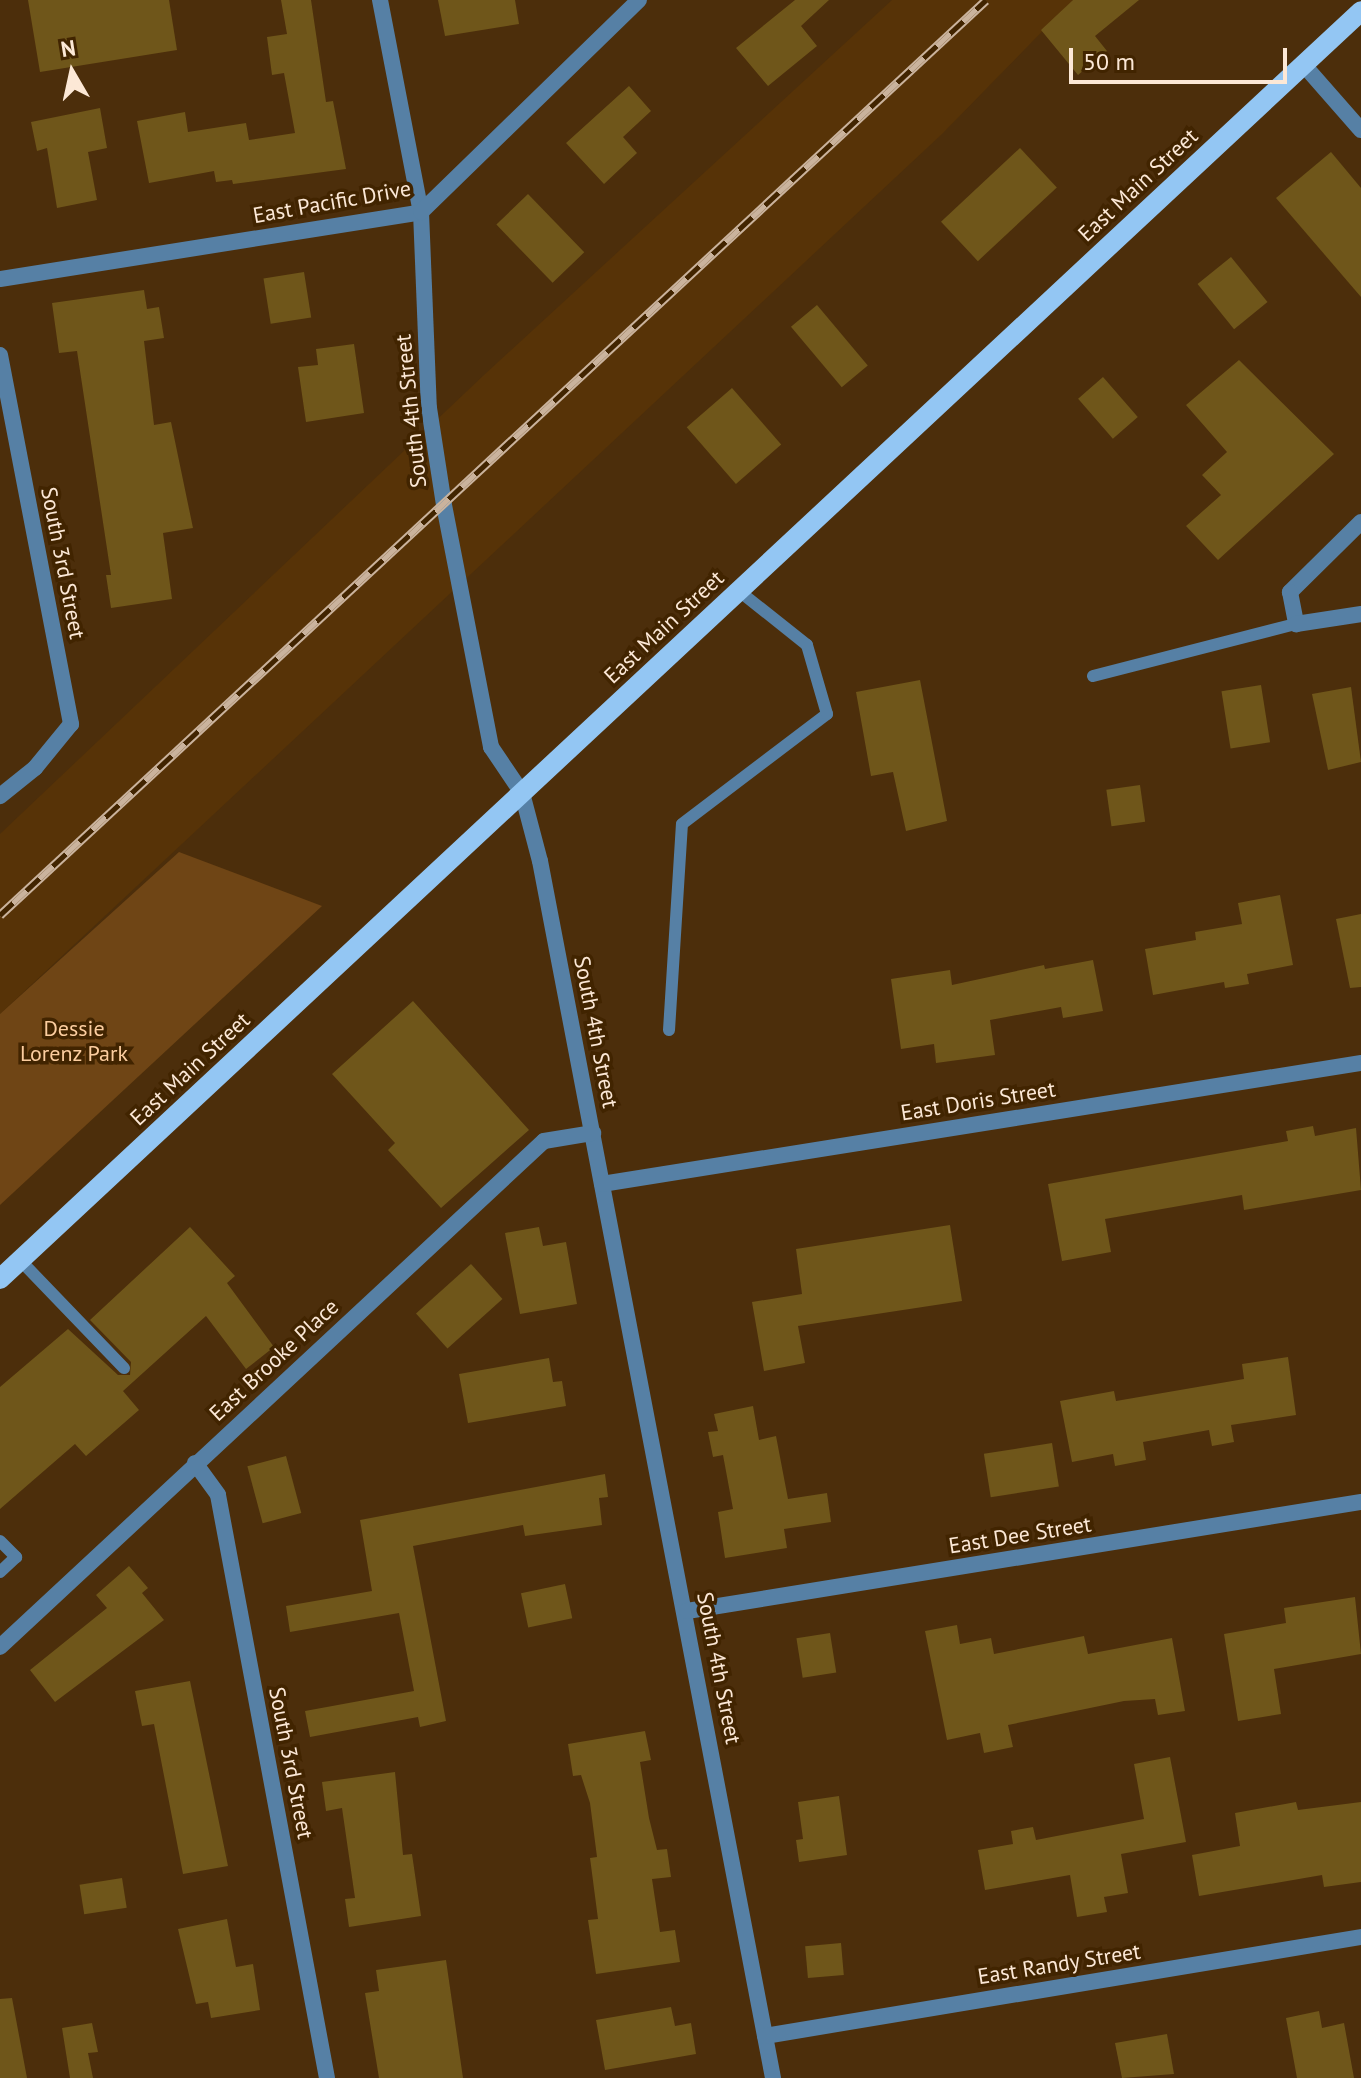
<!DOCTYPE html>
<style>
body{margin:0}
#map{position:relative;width:1361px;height:2078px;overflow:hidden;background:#4c2e0b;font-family:"PT Sans",sans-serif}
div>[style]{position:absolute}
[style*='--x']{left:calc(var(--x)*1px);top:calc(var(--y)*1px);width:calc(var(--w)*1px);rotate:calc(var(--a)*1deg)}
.built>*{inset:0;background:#573307}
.green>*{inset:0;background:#6f4515}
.building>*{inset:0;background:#6f561a;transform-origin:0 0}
.service>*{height:12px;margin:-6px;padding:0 6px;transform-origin:6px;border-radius:6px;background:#5680a5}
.minor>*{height:16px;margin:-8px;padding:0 8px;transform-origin:8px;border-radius:8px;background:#5680a5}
.primary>*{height:20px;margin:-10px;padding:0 10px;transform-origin:10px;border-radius:10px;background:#93c6f3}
.rail>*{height:9px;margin-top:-4.5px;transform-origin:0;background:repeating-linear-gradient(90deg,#412400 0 18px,#cab39d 0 36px);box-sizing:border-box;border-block:2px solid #cab39d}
span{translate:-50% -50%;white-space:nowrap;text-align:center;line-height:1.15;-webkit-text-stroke:7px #412400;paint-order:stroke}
.street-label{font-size:22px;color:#fce8d6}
.park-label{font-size:22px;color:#fccd9f}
.north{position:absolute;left:32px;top:32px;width:80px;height:80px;-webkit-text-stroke:6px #412400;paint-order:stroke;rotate:351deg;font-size:22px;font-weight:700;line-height:32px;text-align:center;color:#fce8d6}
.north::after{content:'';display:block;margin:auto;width:28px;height:36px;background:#fce8d6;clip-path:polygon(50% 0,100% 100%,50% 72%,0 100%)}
.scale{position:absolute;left:1069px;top:48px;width:218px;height:36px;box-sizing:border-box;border:4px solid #fce8d6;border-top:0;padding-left:10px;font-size:24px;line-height:28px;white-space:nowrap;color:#fce8d6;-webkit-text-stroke:6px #412400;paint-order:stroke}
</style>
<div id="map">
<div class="built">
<i style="clip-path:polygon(892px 0,1073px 0,942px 134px,0 1014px,0 834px,484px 375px)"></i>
</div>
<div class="green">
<i style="clip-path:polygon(179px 852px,322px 906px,0 1205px,0 1014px)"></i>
</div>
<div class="building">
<i style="clip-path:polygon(28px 0,169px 0,177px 50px,40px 72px)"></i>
<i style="clip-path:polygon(281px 0,311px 0,326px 102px,333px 101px,346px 169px,233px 184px,232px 180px,216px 182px,214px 171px,149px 183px,137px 121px,185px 112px,188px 132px,246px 123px,249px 140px,295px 133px,284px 73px,272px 75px,267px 37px,287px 34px)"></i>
<i style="clip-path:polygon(438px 0,515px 0,519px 24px,445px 36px)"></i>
<i style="clip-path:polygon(795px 0,829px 0,801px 26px,817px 46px,768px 86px,736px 48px)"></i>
<i style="clip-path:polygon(1073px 0,1139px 0,1095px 36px,1107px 51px,1078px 75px,1041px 30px)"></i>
<i style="clip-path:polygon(629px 86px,651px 111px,623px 137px,637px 153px,604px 184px,566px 143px)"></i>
<i style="clip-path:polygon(100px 108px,107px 148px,88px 152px,97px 200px,57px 208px,47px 148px,37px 151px,31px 122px)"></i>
<i style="left:1020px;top:148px;width:54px;height:108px;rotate:47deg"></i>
<i style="clip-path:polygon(1331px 152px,1361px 188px,1361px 297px,1276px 198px)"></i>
<i style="left:528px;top:194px;width:81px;height:44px;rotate:46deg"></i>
<i style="left:1231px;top:257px;width:58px;height:43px;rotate:51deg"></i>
<i style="left:304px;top:272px;width:46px;height:41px;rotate:81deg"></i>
<i style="clip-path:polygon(144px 290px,147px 309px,159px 307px,164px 338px,144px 341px,154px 425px,171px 422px,193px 528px,163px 533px,172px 599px,111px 608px,106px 575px,111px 575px,77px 351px,59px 353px,52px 303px)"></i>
<i style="left:817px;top:305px;width:79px;height:34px;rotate:50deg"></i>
<i style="clip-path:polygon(354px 344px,364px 413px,306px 422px,298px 367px,318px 365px,316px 349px)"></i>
<i style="clip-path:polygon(1239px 360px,1334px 454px,1218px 560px,1186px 526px,1221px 495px,1202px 475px,1227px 452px,1186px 405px)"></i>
<i style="left:1103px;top:377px;width:53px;height:33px;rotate:49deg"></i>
<i style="left:732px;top:388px;width:75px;height:60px;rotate:49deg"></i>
<i style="clip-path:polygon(920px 680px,947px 821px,906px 831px,893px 772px,871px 776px,856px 692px)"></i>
<i style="left:1261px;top:685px;width:58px;height:40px;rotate:81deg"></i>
<i style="clip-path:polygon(1351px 687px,1361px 762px,1328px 770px,1312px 694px)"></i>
<i style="left:1140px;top:785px;width:37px;height:34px;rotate:82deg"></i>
<i style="clip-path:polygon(1280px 895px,1293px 965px,1247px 974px,1249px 984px,1225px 988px,1224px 982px,1153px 995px,1145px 949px,1196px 940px,1195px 932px,1242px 924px,1238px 903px)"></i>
<i style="clip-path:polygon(1361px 914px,1361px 987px,1350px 988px,1336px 919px)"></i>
<i style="clip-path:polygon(1093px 960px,1103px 1011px,1063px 1018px,1061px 1007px,990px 1020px,995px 1055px,936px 1063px,934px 1044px,901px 1049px,891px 979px,950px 970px,952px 985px,1044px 965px,1045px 969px)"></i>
<i style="clip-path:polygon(413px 1001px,529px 1130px,441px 1208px,388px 1150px,395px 1143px,332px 1074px)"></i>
<i style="clip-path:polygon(1313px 1126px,1315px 1136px,1356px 1128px,1361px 1190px,1244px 1210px,1242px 1195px,1105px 1219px,1111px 1252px,1062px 1261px,1048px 1184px,1288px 1141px,1286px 1131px)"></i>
<i style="clip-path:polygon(950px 1225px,962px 1301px,798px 1326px,805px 1363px,764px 1371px,752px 1302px,802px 1294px,796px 1249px)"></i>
<i style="clip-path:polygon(190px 1227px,235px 1276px,227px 1283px,274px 1347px,246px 1369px,206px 1316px,123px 1391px,139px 1410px,86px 1456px,75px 1444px,0 1509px,0 1387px,68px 1329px,118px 1375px,130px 1375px,131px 1362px,90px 1320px)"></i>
<i style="clip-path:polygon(539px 1227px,543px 1246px,566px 1242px,577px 1304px,520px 1314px,505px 1233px)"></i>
<i style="left:471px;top:1264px;width:47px;height:74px;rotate:48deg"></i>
<i style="clip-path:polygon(1288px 1357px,1296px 1415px,1231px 1425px,1234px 1442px,1212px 1446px,1209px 1430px,1143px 1442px,1146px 1460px,1115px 1466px,1113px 1454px,1072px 1462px,1060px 1401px,1114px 1391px,1116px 1401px,1244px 1379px,1242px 1364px)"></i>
<i style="clip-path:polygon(549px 1358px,553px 1382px,562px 1381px,566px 1406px,468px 1423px,459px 1374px)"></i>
<i style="clip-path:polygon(753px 1406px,759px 1440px,776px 1436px,788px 1499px,827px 1493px,831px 1522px,784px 1529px,787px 1548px,725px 1558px,718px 1512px,733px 1509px,723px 1455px,713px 1457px,708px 1432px,718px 1431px,714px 1414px)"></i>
<i style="left:1052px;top:1443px;width:44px;height:69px;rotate:81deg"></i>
<i style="left:286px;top:1456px;width:59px;height:40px;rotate:75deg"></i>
<i style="clip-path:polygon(605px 1474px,608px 1497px,599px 1498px,602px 1525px,525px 1536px,523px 1525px,413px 1546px,446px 1721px,420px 1727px,418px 1717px,310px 1737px,305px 1711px,414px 1691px,399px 1613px,290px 1632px,286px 1606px,372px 1591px,360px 1520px)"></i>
<i style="clip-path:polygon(129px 1566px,148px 1588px,142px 1593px,164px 1620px,55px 1702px,30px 1670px,107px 1608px,96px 1595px)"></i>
<i style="left:565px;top:1584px;width:35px;height:45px;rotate:78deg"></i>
<i style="clip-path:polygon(1355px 1597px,1361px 1654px,1274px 1669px,1281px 1714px,1238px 1721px,1224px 1634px,1286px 1623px,1284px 1608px)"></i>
<i style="clip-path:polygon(957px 1625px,960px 1644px,991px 1638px,994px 1654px,1084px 1636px,1088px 1654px,1172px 1638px,1185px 1711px,1158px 1715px,1155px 1699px,1124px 1701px,1008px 1725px,1013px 1747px,984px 1753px,980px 1733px,947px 1740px,925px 1631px)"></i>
<i style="left:830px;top:1633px;width:40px;height:34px;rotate:81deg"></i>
<i style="clip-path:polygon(190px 1681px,228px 1866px,183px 1874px,154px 1724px,142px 1726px,135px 1691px)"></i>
<i style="clip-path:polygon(645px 1731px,651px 1760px,640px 1762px,649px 1818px,657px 1850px,667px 1849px,671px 1877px,652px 1879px,660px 1932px,675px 1930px,680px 1962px,596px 1974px,588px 1920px,598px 1919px,590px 1858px,597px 1857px,590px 1803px,581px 1775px,573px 1776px,568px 1744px)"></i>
<i style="clip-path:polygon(1170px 1757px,1186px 1842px,1121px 1854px,1128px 1893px,1104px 1897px,1107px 1912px,1077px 1917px,1070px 1875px,985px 1890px,978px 1850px,1013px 1844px,1011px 1831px,1033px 1827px,1036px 1840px,1144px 1819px,1134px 1764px)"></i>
<i style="clip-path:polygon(395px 1772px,403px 1855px,412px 1854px,421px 1916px,349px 1927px,345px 1899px,355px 1898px,342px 1808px,326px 1811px,322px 1782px)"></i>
<i style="clip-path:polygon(839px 1796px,847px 1855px,799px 1862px,796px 1840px,803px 1839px,798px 1802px)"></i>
<i style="clip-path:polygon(1296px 1802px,1298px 1810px,1361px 1802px,1361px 1882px,1324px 1887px,1322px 1875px,1199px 1896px,1192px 1855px,1240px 1846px,1235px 1813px)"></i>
<i style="left:122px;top:1878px;width:30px;height:43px;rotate:81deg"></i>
<i style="clip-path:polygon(227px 1919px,236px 1967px,253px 1964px,260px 2010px,211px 2018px,208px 2002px,196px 2004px,178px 1929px)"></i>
<i style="left:841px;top:1943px;width:32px;height:36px;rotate:85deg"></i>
<i style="clip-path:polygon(446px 1960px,463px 2078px,379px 2078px,365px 1993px,379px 1991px,376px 1970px)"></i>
<i style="clip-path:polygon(12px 1998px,27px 2078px,0 2078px,0 1999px)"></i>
<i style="clip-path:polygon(671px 2007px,675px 2026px,691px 2023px,696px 2054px,605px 2070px,596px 2020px)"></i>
<i style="clip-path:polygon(1319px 2011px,1322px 2028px,1344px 2023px,1354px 2078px,1297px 2078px,1286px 2018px)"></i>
<i style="clip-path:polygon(92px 2023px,98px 2052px,88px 2053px,93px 2078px,70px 2078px,62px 2028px)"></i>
<i style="clip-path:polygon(1167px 2034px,1174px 2074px,1122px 2078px,1115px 2043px)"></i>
</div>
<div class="service">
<i style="--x:1093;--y:676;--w:210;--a:-14.4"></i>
<i style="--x:669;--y:1030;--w:206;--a:-86.4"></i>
<i style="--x:682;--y:824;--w:182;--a:-37.2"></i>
<i style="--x:827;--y:714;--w:72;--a:-106.2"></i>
<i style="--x:807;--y:645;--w:87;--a:-141.5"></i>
<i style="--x:20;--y:1260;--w:150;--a:46.1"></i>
<i style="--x:0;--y:1541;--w:23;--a:45"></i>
<i style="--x:16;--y:1557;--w:22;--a:137"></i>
</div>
<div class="minor">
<i style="--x:380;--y:0;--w:216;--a:79.1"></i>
<i style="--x:421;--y:212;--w:196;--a:87.7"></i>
<i style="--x:429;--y:408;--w:98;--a:81.2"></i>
<i style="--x:444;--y:505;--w:247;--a:79"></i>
<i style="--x:491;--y:747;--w:55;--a:56"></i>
<i style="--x:522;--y:793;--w:70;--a:75.2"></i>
<i style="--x:540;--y:861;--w:1239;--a:79.16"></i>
<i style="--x:1303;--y:64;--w:88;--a:48.7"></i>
<i style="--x:0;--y:279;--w:426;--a:-9"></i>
<i style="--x:421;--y:212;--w:304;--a:-44.2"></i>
<i style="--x:0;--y:355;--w:376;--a:79.1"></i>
<i style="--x:71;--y:724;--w:57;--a:129.3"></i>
<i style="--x:35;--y:768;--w:45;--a:141.3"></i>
<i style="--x:1361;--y:522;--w:100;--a:135.4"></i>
<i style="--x:1290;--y:592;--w:33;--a:79"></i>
<i style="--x:1296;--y:624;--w:66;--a:-8.7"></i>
<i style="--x:602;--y:1184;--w:769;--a:-9.06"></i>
<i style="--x:195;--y:1463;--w:39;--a:54"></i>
<i style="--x:218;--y:1495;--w:593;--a:79.41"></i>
<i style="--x:687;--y:1611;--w:683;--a:-9.19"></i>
<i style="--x:0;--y:1647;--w:743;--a:-42.93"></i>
<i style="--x:544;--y:1141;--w:50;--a:-9.3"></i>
<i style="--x:765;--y:2036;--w:604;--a:-9.43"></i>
</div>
<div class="primary">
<i style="--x:0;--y:1279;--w:1860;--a:-42.97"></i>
</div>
<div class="rail">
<i style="--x:0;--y:915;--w:1345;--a:-42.86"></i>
</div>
<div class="street-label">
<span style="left:1138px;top:185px;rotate:-43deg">East Main Street</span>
<span style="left:332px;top:202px;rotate:-10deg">East Pacific Drive</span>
<span style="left:411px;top:411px;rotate:-96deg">South 4th Street</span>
<span style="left:63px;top:563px;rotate:79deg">South 3rd Street</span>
<span style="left:664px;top:627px;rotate:-43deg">East Main Street</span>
<span style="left:596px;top:1032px;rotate:79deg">South 4th Street</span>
<span style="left:190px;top:1069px;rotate:-43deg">East Main Street</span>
<span style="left:978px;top:1101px;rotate:-9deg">East Doris Street</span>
<span style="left:274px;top:1360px;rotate:-43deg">East Brooke Place</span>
<span style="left:1020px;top:1535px;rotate:-9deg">East Dee Street</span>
<span style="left:719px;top:1668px;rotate:79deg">South 4th Street</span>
<span style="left:291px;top:1763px;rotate:79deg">South 3rd Street</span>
<span style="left:1059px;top:1964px;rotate:-9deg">East Randy Street</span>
</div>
<div class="park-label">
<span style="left:74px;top:1041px">Dessie<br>Lorenz Park</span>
</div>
<div class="north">N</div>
<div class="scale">50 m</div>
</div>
